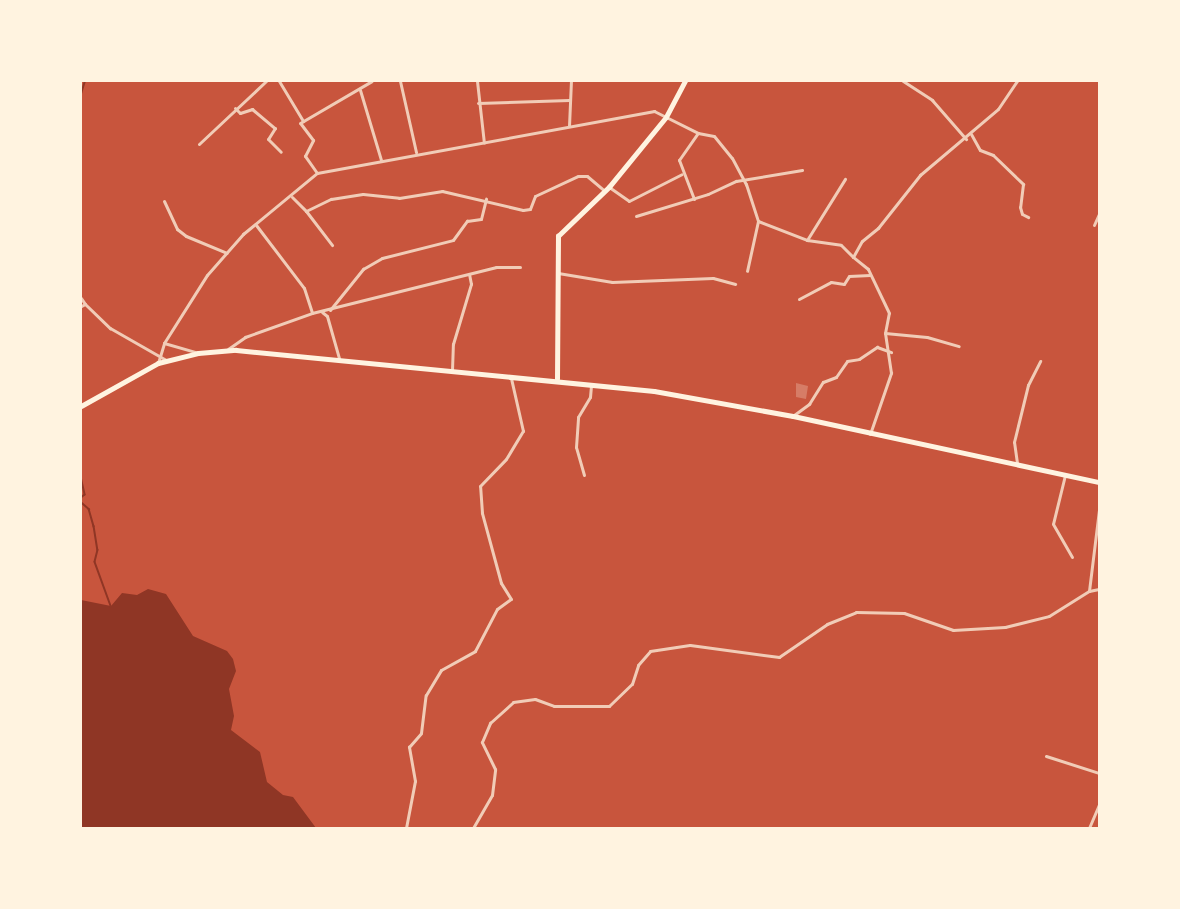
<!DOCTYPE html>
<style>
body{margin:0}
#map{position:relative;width:1180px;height:909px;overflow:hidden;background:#c8553d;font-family:"Fira Sans Condensed",sans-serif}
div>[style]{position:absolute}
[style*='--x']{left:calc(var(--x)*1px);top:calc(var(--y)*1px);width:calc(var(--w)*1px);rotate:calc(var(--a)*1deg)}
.water>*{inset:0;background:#8f3625}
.stream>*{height:1.5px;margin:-0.75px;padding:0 0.75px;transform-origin:0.75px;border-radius:0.75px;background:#8f3625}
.building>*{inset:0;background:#d67c66}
.minor>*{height:3px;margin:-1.5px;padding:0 1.5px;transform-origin:1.5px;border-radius:1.5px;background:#f1ccb7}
.secondary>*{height:4.5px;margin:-2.25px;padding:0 2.25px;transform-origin:2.25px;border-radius:2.25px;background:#fff3e0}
.trunk>*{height:5px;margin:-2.5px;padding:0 2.5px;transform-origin:2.5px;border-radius:2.5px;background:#fff3e0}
span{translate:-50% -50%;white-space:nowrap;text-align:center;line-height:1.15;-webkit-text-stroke:5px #fff3e0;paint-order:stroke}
.frame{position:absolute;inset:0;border:82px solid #fff3e0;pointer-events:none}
</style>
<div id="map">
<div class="water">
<div style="clip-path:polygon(148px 589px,166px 594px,193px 636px,227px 651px,233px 659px,236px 671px,229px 689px,234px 716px,231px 730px,260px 752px,267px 782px,283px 795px,293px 797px,316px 828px,81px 828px,81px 600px,111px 606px,122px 593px,137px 595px)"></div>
</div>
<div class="stream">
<div style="--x:81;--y:94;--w:14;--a:-73"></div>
<div style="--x:81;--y:477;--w:18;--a:77"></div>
<div style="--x:85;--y:495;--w:5;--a:143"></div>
<div style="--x:81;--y:502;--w:11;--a:41"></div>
<div style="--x:89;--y:509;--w:18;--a:74"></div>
<div style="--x:94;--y:526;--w:24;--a:81"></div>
<div style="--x:98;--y:550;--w:12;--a:104"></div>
<div style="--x:95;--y:562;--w:47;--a:70"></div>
</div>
<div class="building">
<div style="clip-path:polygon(796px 383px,808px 386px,806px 399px,796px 397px)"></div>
</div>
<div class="minor">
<div style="--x:279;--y:81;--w:47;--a:59"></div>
<div style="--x:400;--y:81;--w:73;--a:77.3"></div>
<div style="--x:477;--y:81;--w:62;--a:83.6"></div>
<div style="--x:903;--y:81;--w:35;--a:33"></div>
<div style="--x:932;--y:100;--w:52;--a:48.9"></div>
<div style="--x:360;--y:90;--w:73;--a:73.3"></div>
<div style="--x:478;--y:103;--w:91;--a:-1.9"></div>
<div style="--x:235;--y:108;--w:7;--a:45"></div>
<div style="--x:240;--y:113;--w:13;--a:-18"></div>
<div style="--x:252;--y:109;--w:30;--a:40"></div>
<div style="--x:275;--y:128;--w:13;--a:122"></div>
<div style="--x:268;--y:139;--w:18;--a:45"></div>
<div style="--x:569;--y:126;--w:45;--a:-87.5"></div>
<div style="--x:971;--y:134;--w:18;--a:61"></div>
<div style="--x:980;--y:150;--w:14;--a:21"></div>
<div style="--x:993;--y:155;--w:42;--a:44"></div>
<div style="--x:1023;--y:184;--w:23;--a:97"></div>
<div style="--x:1020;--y:207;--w:7;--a:74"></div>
<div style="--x:1022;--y:214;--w:7;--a:27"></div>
<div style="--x:199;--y:144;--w:92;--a:-43.2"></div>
<div style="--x:317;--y:173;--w:21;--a:-125"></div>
<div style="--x:305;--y:156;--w:18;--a:-63"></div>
<div style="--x:313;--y:140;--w:21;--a:-127"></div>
<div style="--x:300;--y:123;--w:83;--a:-30.3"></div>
<div style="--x:609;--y:187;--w:24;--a:35"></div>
<div style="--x:629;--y:201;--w:59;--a:-27"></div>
<div style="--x:292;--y:197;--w:20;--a:45"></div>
<div style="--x:306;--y:211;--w:28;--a:-26"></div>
<div style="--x:331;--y:199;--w:32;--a:-9"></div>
<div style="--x:363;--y:194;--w:36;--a:6"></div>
<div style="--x:399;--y:198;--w:44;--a:-9.2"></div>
<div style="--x:442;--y:191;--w:83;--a:13.2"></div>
<div style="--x:523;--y:210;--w:7;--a:-8"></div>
<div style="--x:530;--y:209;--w:14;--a:-69"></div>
<div style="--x:535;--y:196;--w:47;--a:-24.9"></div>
<div style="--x:578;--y:176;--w:9;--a:0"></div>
<div style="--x:587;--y:176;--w:23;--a:40"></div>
<div style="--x:694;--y:199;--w:42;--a:-111"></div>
<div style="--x:679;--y:160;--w:33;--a:-55"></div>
<div style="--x:164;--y:201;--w:31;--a:65"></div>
<div style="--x:177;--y:229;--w:11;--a:38"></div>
<div style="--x:186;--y:236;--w:44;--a:22.5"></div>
<div style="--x:306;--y:211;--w:43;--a:52.6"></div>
<div style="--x:636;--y:216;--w:75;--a:-17"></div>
<div style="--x:708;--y:194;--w:31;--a:-25"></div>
<div style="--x:736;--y:181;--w:67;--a:-9.5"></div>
<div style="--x:758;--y:221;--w:53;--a:21.2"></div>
<div style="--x:807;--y:240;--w:72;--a:-58.1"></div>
<div style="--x:256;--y:225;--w:79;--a:52.7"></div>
<div style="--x:304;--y:288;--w:26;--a:72"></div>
<div style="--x:1094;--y:225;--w:12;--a:-66"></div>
<div style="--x:807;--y:240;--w:34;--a:8"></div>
<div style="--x:841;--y:245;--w:17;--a:45"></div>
<div style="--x:558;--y:273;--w:55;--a:9.5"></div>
<div style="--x:612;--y:282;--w:101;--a:-2.3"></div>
<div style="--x:713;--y:278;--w:23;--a:15"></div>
<div style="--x:81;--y:298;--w:7;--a:56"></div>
<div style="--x:85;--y:304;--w:4;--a:153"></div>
<div style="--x:799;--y:299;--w:36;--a:-28"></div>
<div style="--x:831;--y:282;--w:13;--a:9"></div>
<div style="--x:844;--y:284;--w:9;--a:-58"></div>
<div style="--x:849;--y:276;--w:21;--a:-3"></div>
<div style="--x:85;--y:304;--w:35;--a:44"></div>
<div style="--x:110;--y:328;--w:64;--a:29.7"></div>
<div style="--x:330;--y:310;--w:53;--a:-51.2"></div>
<div style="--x:363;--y:269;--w:22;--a:-30"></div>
<div style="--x:382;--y:258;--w:73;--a:-14.2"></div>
<div style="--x:453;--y:240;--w:24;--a:-54"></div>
<div style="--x:467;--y:221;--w:14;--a:-8"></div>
<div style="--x:481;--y:219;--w:21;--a:-76"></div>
<div style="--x:322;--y:312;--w:6;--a:39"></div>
<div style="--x:327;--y:316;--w:44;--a:74.1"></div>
<div style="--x:885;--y:333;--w:42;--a:5.4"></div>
<div style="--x:927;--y:337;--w:33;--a:16"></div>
<div style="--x:164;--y:343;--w:33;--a:16"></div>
<div style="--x:228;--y:349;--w:21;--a:-35"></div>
<div style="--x:245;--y:337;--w:71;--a:-19.7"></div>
<div style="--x:312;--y:313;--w:190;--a:-14"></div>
<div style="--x:496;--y:267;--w:24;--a:0"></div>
<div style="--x:158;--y:363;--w:21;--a:-73"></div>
<div style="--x:164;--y:343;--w:80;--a:-57.7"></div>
<div style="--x:207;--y:275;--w:55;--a:-48.7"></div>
<div style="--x:243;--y:234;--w:96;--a:-39.5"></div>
<div style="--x:317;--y:173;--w:343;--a:-10.4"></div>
<div style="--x:654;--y:111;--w:49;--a:26.6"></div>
<div style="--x:698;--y:133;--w:16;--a:11"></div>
<div style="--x:714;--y:136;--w:28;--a:51"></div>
<div style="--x:732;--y:158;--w:30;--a:62"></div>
<div style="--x:746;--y:184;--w:39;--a:72"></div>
<div style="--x:758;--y:221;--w:51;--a:102.4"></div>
<div style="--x:452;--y:370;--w:26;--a:-88"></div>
<div style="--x:453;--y:344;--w:63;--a:-73.3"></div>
<div style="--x:471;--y:284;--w:10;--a:-101"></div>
<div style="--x:794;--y:415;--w:19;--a:-36"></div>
<div style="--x:809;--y:404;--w:26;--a:-58"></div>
<div style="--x:823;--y:382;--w:14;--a:-21"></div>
<div style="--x:836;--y:377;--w:19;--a:-55"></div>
<div style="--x:847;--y:361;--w:12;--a:-9"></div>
<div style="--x:859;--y:359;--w:22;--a:-34"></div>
<div style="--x:877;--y:347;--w:15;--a:20"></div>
<div style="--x:870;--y:434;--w:65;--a:-71"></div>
<div style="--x:891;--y:373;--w:40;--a:-98.5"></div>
<div style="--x:885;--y:333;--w:20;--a:-79"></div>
<div style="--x:889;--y:313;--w:49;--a:-115.5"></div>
<div style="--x:868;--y:269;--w:19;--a:-141"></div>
<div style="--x:853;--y:257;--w:18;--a:-61"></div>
<div style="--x:862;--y:241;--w:21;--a:-39"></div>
<div style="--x:878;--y:228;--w:68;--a:-51.6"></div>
<div style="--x:920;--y:175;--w:102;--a:-40.2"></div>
<div style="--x:998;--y:109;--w:34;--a:-56"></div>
<div style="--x:1017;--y:463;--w:21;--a:-98"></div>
<div style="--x:1014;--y:442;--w:59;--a:-76.2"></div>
<div style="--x:1028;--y:385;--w:27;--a:-63"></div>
<div style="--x:584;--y:475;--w:29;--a:-106"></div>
<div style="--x:576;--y:447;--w:30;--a:-86"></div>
<div style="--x:578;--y:417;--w:23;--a:-59"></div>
<div style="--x:590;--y:397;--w:11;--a:-85"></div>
<div style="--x:1065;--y:475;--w:50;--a:103.8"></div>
<div style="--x:1053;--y:524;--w:38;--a:60"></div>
<div style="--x:1089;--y:591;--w:10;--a:-11"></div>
<div style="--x:1046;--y:756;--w:56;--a:17.8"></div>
<div style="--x:406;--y:828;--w:48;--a:-79.2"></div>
<div style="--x:415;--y:781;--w:35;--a:-100"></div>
<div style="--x:409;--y:747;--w:18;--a:-49"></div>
<div style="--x:421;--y:733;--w:38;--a:-83"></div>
<div style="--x:426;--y:695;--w:29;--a:-59"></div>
<div style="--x:441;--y:670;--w:39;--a:-29"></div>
<div style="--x:475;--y:651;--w:47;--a:-62.4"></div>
<div style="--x:497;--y:609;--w:17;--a:-36"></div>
<div style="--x:511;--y:599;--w:19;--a:-122"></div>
<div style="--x:501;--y:583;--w:73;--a:-105.2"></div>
<div style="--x:482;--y:513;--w:27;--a:-94"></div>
<div style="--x:480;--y:486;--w:37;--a:-46"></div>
<div style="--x:506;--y:459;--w:33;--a:-59"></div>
<div style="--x:523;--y:431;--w:54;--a:-102.8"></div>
<div style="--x:473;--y:828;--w:38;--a:-60"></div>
<div style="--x:492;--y:795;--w:26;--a:-83"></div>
<div style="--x:495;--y:769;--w:30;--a:-116"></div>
<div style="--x:482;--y:742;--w:21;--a:-67"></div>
<div style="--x:490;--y:723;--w:31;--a:-42"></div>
<div style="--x:513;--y:702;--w:22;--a:-8"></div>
<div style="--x:535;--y:699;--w:20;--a:20"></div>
<div style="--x:554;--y:706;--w:55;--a:0"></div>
<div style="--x:609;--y:706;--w:32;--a:-44"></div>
<div style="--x:632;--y:684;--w:20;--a:-72"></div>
<div style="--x:638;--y:665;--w:18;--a:-49"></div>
<div style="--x:650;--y:651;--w:40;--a:-8.5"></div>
<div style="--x:690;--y:645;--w:90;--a:7.7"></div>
<div style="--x:779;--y:657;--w:58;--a:-34.5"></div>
<div style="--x:827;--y:624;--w:31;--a:-22"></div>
<div style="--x:856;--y:612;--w:48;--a:1.2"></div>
<div style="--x:904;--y:613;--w:52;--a:19.1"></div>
<div style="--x:953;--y:630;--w:52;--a:-3.3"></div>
<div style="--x:1005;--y:627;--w:45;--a:-14"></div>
<div style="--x:1049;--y:616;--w:47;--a:-32"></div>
<div style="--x:1089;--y:591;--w:83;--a:-83"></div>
<div style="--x:1089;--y:828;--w:25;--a:-67"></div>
</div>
<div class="secondary">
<div style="--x:557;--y:379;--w:143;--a:-89.6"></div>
<div style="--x:558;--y:236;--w:71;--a:-43.9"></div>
<div style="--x:609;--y:187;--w:90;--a:-50.8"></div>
<div style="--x:666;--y:117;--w:41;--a:-62.2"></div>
</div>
<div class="trunk">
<div style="--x:81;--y:406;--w:88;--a:-29.2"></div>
<div style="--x:158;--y:363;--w:41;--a:-14"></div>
<div style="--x:198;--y:353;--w:38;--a:-5"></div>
<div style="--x:236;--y:350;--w:420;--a:5.6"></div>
<div style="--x:654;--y:391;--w:141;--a:10.2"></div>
<div style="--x:793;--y:416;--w:313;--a:12.2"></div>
</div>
<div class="frame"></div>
</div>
